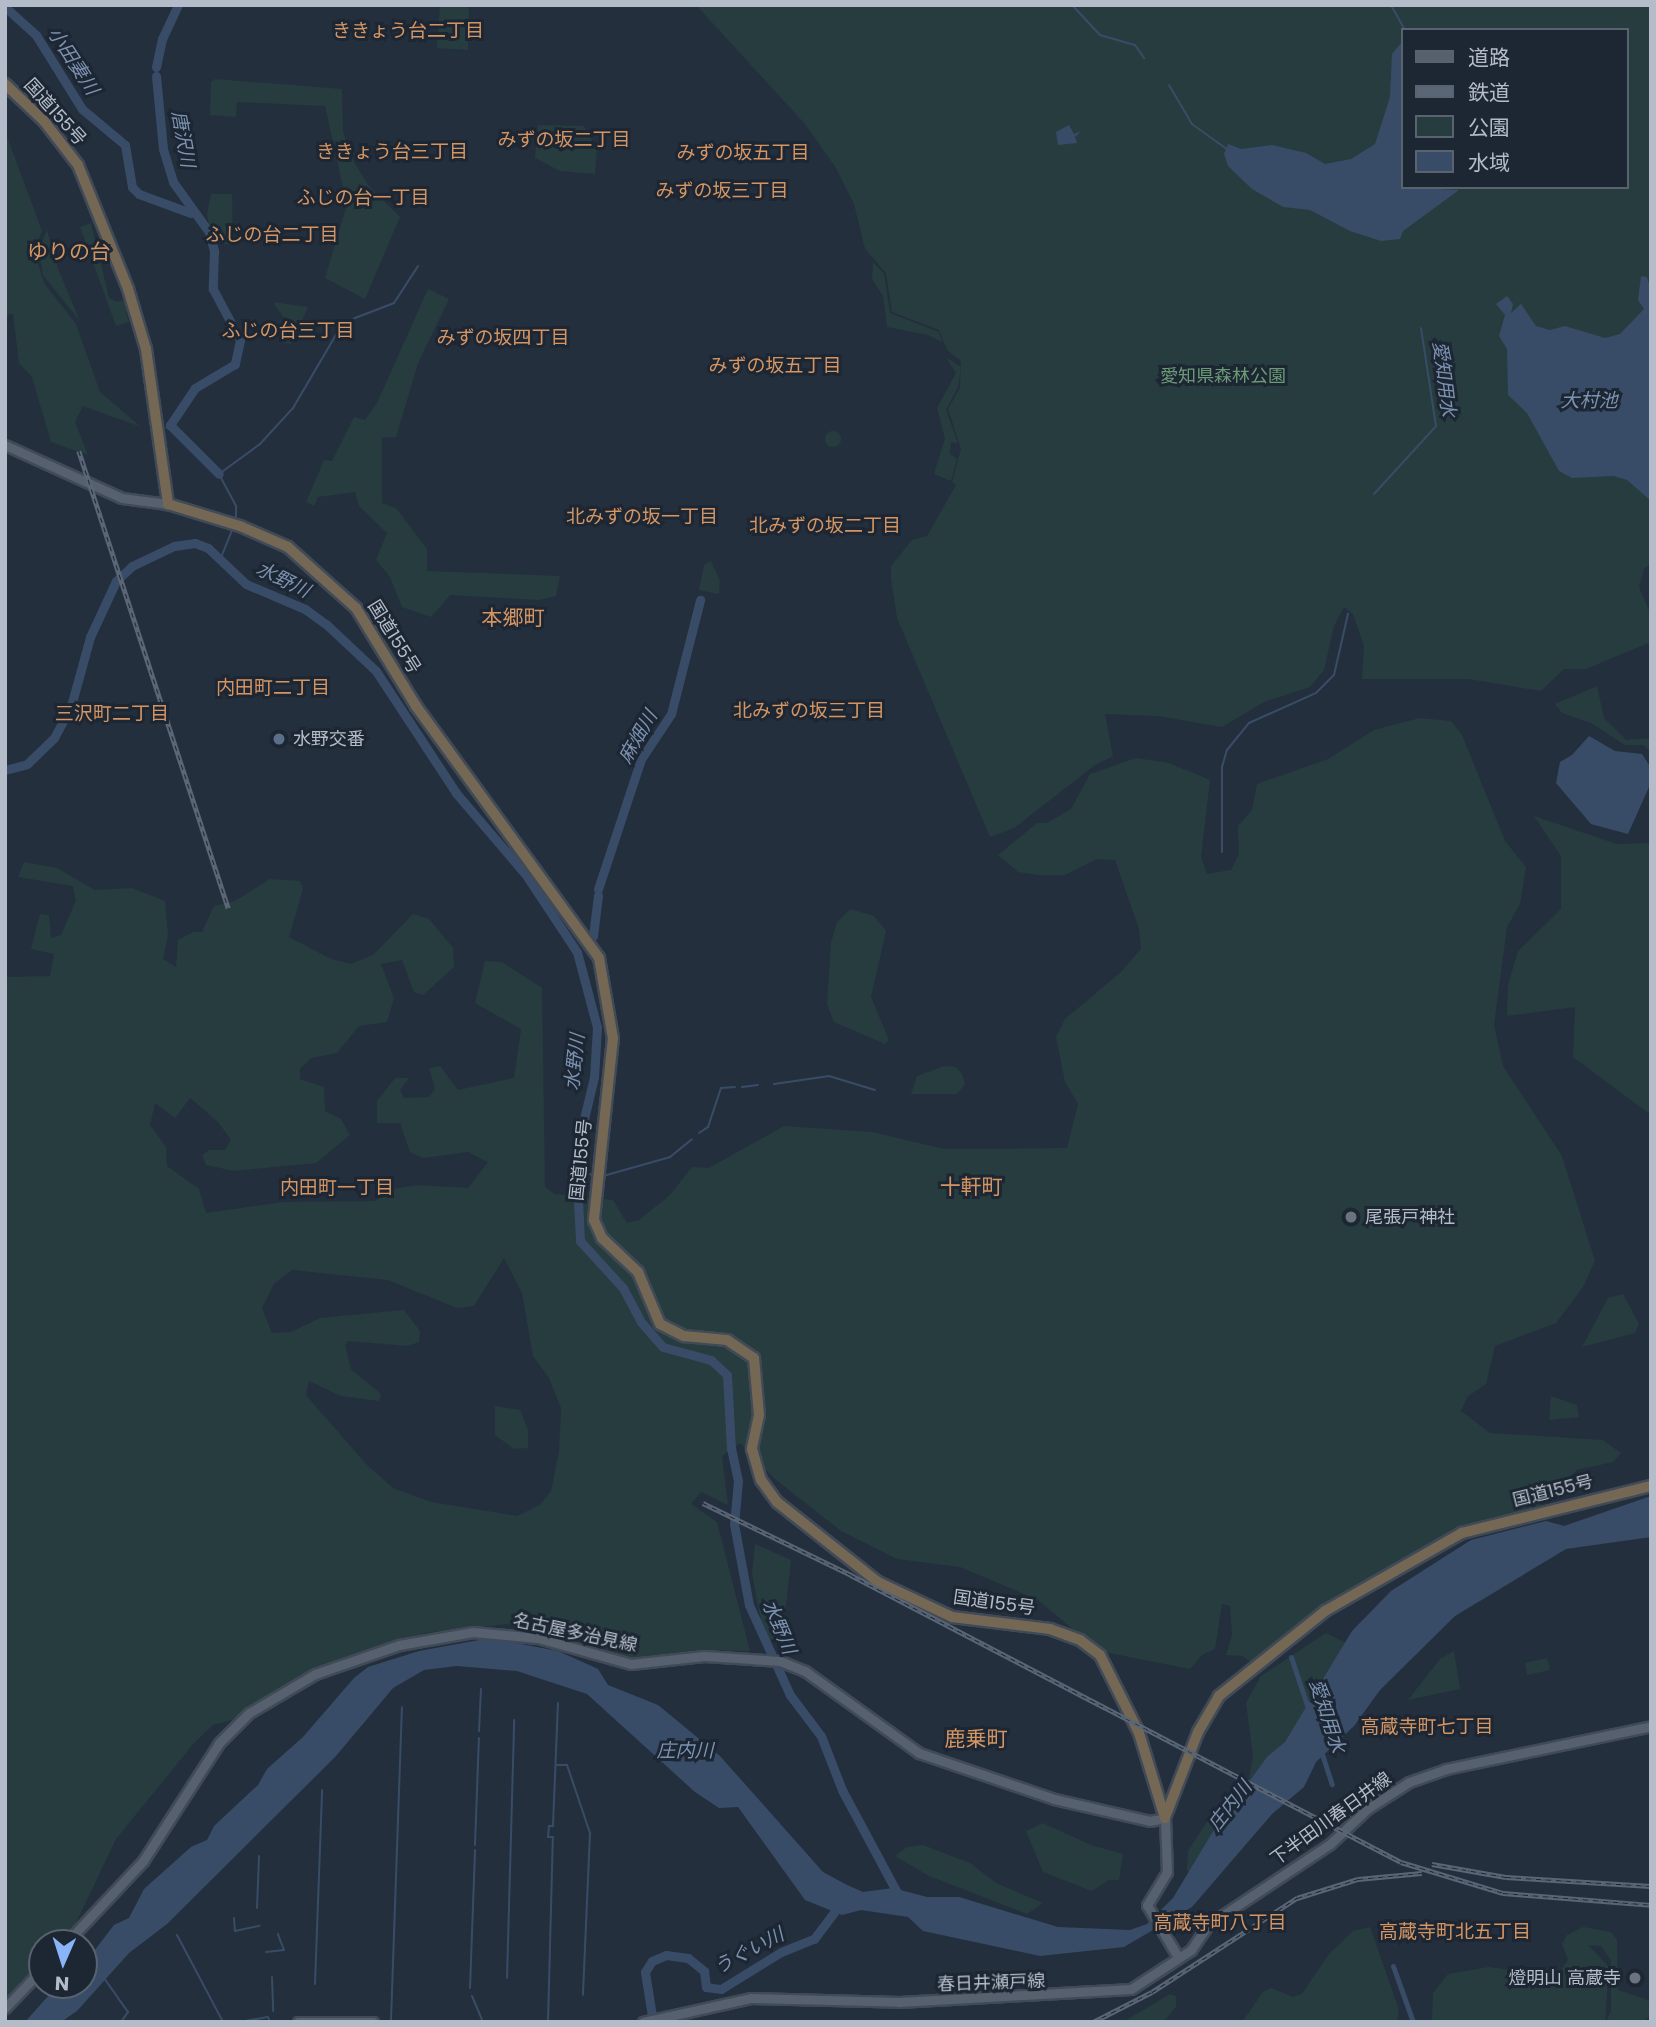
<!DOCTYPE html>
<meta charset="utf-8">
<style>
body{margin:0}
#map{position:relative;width:1656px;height:2027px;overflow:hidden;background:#242f3e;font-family:Poppins,"Noto Sans JP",sans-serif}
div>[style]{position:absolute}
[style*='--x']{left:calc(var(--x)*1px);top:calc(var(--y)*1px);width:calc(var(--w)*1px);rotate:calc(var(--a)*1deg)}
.green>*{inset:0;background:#263c3f}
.round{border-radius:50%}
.water>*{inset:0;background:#394c67}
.stream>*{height:2px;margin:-1px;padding:0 1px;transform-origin:1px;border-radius:1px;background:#394c67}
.canal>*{height:5px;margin:-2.5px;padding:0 2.5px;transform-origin:2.5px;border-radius:2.5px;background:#394c67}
.river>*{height:9px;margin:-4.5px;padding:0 4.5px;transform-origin:4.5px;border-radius:4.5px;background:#394c67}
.roads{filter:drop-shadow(2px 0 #414a57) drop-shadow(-2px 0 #414a57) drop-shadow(0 2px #414a57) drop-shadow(0 -2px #414a57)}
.major>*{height:9px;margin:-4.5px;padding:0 4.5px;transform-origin:4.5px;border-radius:4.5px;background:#56606e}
.highway>*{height:10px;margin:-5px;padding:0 5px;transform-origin:5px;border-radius:5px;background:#746855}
.rail>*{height:4.5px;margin-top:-2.25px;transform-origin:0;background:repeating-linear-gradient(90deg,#1d2633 0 5px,#5a6575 0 10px);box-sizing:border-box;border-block:2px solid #5a6575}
.dots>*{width:19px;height:19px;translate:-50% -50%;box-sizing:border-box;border:4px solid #1d2633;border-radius:50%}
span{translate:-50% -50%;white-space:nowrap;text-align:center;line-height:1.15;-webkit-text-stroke:6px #1d2633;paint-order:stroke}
.street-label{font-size:18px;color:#b4bcc9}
.park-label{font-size:18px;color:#6b9a76}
.poi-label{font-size:18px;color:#b4bcc9}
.left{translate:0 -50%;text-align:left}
.right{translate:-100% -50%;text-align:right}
.neighbourhood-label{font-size:19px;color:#d59563}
.water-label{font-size:19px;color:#7c92b1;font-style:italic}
.quarter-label{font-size:21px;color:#d59563}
.frame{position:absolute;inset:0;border:7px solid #b4bcc9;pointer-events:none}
.legend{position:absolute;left:1401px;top:28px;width:228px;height:161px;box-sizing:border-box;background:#1d2633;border:2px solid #59626f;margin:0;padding:9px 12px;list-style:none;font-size:21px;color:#b4bcc9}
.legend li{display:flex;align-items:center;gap:14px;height:35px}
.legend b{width:35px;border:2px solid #59626f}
.north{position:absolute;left:28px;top:1929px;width:70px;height:70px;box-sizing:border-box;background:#1d2633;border:2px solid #59626f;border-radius:50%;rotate:183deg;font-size:19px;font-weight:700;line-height:28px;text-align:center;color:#b4bcc9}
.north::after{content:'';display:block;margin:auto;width:24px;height:32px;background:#8ab4f8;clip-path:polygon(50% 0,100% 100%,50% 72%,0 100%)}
</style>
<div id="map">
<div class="green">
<div style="clip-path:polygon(440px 5px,469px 5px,468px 50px,437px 48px)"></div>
<div style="clip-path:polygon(evenodd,696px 5px,1651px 5px,1651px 564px,1644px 569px,1639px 587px,1651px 615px,1651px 642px,1586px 669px,1564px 669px,1541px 691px,1469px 679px,1362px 679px,1364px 646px,1353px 614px,1344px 607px,1334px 626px,1324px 670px,1310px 687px,1264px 702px,1222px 727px,1158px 716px,1105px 714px,1113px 756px,1095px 765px,1014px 828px,990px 837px,897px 618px,891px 579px,891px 566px,912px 540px,927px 536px,956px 485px,952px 482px,961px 449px,948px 409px,960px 388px,961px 361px,947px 350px,939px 330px,892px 312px,886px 273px,865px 249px,854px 204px,836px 168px,805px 124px,696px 5px,1402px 30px,1626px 30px,1626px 187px,1402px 187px,1402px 30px)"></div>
<div style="clip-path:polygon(215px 79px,342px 89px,343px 131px,350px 155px,368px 185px,400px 217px,365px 299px,325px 278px,347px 205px,325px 106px,237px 102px,236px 117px,210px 115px,211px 82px)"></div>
<div style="clip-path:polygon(538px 125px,584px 126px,597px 150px,595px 174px,560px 171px,535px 158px)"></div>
<div style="clip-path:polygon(5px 131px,42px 231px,34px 251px,44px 283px,76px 324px,100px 392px,141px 427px,83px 406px,75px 422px,88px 455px,51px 442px,32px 377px,19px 363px,13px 314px,5px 315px)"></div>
<div style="clip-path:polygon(211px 194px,232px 194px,233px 245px,213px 242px,207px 215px)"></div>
<div style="clip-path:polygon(91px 223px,109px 298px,117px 302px,129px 298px,133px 310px,126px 312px,129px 322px,116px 326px,80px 227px)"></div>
<div style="clip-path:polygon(47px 230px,58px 269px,80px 321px,43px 275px,39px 249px)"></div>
<div style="clip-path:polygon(873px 262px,884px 274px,890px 313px,939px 332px,942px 342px,928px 335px,887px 327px,883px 296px,872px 279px)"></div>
<div style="clip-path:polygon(428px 289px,449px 299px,418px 363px,396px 437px,382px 438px,382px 503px,396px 508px,427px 549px,427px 571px,560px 576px,556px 596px,539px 600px,450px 595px,431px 617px,402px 607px,390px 577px,376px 560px,387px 533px,359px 506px,355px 492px,318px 497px,314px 506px,306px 502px,324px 460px,332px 461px,354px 417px,365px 420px,377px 403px)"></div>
<div style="clip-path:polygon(273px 302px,308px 307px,291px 344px,280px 342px,287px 323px)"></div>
<div style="clip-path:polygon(946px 357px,961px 367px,958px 387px,946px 410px,958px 443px,951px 442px,950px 454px,957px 459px,951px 481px,934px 474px,945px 438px,937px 408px,956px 373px)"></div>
<div class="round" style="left:825px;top:431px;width:16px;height:16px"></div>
<div style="clip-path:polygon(711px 561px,720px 581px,719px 594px,699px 590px,704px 565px)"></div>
<div style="clip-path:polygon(1597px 686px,1604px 718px,1626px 740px,1651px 738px,1651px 753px,1644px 745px,1625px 745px,1591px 723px,1562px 713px,1555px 704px)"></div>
<div style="clip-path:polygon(evenodd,1420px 718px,1451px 721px,1462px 735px,1505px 841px,1526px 867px,1520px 904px,1507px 927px,1494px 1025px,1503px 1066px,1562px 1156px,1595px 1261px,1583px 1287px,1556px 1323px,1495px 1346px,1486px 1384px,1468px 1396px,1461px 1411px,1490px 1433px,1603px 1440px,1621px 1453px,1613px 1462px,1577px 1470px,1530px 1515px,1451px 1533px,1315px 1612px,1250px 1662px,1243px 1656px,1226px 1655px,1232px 1635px,1230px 1606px,1222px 1604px,1215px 1649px,1202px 1655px,1190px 1669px,1099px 1651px,1038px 1600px,960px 1567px,897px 1559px,841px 1531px,775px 1479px,740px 1443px,722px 1456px,728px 1505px,701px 1492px,691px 1504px,717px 1522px,750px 1651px,698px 1650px,634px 1659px,569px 1636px,508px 1624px,425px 1633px,315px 1668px,236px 1719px,213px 1725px,194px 1743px,116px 1839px,73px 1929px,60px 1943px,42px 1943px,42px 1962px,5px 2002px,5px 977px,50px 976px,54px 954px,31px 949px,40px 914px,49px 915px,51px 938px,61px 935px,76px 900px,73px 886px,18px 877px,24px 862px,57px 868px,95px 890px,132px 888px,165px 901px,168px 935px,163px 959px,176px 967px,178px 940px,193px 932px,202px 932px,214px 906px,235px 901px,270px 879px,300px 881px,303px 889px,289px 937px,331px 959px,351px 964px,373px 955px,413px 914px,429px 919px,453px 948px,454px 967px,423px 995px,414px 992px,402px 960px,381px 964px,394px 998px,387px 1022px,359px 1026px,337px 1053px,311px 1058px,300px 1069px,300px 1079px,324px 1087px,325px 1111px,341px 1119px,350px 1135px,316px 1163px,234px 1171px,206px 1165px,202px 1155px,209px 1150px,225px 1150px,231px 1140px,219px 1123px,190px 1098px,175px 1118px,155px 1103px,150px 1125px,166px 1147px,167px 1166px,199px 1189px,206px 1213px,283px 1202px,375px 1201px,392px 1189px,418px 1185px,468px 1188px,488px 1162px,468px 1152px,423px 1158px,410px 1152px,400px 1123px,377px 1123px,377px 1101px,395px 1078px,409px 1078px,400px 1090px,404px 1098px,429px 1097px,435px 1089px,429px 1068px,440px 1066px,458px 1090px,514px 1078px,521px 1029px,475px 1003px,485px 961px,502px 962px,542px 988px,545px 1187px,555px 1194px,613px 1200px,627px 1223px,639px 1220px,670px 1195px,692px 1167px,709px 1168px,784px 1126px,872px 1132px,944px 1149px,1067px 1148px,1078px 1104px,1065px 1082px,1056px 1037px,1065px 1019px,1120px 973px,1141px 949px,1139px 929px,1115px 860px,1097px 859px,1065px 875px,1038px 875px,1018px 872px,998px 855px,1037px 823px,1047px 823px,1071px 809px,1090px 774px,1136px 758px,1169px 763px,1210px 780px,1201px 857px,1207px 874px,1231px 870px,1239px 854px,1238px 826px,1252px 810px,1257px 784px,1328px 759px,1374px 730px,1420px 718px,504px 1258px,522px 1293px,533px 1356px,549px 1378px,561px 1408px,559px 1452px,551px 1491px,540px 1505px,517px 1516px,431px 1502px,393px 1488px,365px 1463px,306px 1395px,309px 1381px,341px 1396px,379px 1401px,381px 1394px,351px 1369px,345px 1346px,348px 1341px,408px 1346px,419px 1342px,420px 1331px,404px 1310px,320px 1318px,291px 1332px,272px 1333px,262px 1308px,274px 1284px,292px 1270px,388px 1280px,457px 1308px,474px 1306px,504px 1258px)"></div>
<div style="clip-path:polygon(1534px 816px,1617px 844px,1651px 843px,1651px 1115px,1573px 1057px,1575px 1007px,1507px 1016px,1508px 985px,1518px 951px,1561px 909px,1561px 856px)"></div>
<div style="clip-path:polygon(850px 909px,874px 916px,886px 931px,871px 997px,889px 1040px,885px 1044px,834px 1022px,827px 1004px,831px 942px,837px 922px)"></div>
<div style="clip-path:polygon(944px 1066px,956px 1067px,962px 1074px,965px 1084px,957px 1094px,911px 1094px,917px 1076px)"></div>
<div style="clip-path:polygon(1623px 1294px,1639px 1324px,1635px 1333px,1582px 1347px,1608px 1298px)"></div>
<div style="clip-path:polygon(1551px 1396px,1577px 1405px,1579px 1417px,1549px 1420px)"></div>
<div style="clip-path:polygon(495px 1406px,520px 1410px,528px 1430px,528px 1448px,514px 1449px,495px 1435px)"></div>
<div style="clip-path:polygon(755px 1544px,791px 1560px,785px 1614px,789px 1640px,770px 1641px,761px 1622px,752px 1573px)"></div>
<div style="clip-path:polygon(1326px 1633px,1351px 1645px,1199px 1874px,1187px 1871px,1188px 1851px,1210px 1817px,1249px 1779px,1253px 1755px,1246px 1703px,1261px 1676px)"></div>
<div style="clip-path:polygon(1454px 1651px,1460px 1689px,1408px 1700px,1440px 1659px)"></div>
<div style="clip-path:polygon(1547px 1658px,1550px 1670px,1527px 1675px,1525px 1663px)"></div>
<div style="clip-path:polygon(1043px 1823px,1091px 1845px,1123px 1854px,1119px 1880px,1109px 1880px,1092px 1891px,1043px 1872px,1026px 1831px)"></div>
<div style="clip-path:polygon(923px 1845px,970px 1863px,996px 1883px,1043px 1903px,1027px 1914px,929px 1876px,895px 1856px,907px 1847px)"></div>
<div style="clip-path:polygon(1370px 1927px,1399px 2010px,1397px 2022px,1242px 2022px,1263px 1992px,1271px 1988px,1293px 1997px,1302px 1994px,1329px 1954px,1353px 1931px)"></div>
<div style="clip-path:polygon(1583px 1927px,1611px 1932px,1617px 1940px,1618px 1990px,1651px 2001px,1651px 2015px,1643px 2022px,1606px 2022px,1611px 2011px,1611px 1961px,1601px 1946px,1588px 1945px,1609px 1967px,1605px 2022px,1432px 2022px,1433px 1993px,1448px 1974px,1489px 1967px,1547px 1975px,1561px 1970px,1568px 1960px,1562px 1944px,1567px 1935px)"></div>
<div style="clip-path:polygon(1170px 1994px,1176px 1996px,1176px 2007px,1163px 2022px,1123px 2022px)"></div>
</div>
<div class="water">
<div style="clip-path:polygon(1402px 42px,1402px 187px,1459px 190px,1403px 231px,1400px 239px,1381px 241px,1350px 231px,1310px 210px,1283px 207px,1252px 189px,1228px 166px,1224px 154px,1228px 144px,1241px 149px,1272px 145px,1306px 153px,1325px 164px,1351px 159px,1375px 144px,1390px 97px,1392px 54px)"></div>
<div style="clip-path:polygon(1069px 125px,1074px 134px,1081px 131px,1075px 137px,1077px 143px,1058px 145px,1056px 132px)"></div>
<div style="clip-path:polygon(1641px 276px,1647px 277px,1651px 290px,1651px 501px,1627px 480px,1614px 476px,1572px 478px,1559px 471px,1527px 413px,1508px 395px,1507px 349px,1499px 336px,1505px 315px,1496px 304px,1507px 296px,1513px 304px,1511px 313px,1521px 304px,1536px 326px,1550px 330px,1565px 326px,1605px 338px,1620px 334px,1644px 309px,1638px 300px)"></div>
<div style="clip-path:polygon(1589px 736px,1615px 751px,1642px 754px,1649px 765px,1649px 787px,1628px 834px,1591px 824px,1556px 783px,1560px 762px,1572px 755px)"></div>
<div style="clip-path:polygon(1651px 1496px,1651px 1537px,1566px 1549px,1455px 1616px,1380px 1690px,1354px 1726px,1316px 1762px,1304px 1787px,1272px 1814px,1192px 1907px,1124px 1947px,1040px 1956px,923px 1931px,908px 1917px,861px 1910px,842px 1915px,805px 1900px,738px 1807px,719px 1808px,695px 1792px,587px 1694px,517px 1671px,457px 1666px,424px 1670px,393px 1688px,336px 1756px,167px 1924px,129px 1953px,77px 2011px,61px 2022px,25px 2022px,58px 1985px,84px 1985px,84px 1964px,114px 1925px,129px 1918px,144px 1889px,191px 1847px,207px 1840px,214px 1826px,258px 1785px,267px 1769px,303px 1737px,354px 1678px,368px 1667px,419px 1651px,490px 1638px,558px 1651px,598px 1669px,608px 1685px,658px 1705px,720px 1756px,823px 1872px,847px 1885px,863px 1892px,893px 1888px,927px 1897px,959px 1897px,1058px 1927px,1130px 1930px,1147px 1924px,1173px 1898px,1212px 1833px,1267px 1757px,1285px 1742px,1352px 1631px,1391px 1591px,1471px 1540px,1546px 1521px,1564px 1526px)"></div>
</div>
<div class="stream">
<div style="--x:1072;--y:5;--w:41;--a:47"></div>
<div style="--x:1100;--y:35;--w:36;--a:16"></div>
<div style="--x:1135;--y:45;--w:16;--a:55"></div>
<div style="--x:1391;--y:5;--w:29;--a:61"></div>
<div style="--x:1169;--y:85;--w:45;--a:59.5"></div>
<div style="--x:1192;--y:124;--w:44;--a:35.8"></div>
<div style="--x:1374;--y:494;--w:92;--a:-47.6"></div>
<div style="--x:1436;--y:426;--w:99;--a:-98.7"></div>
<div style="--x:236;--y:520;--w:14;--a:-90"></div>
<div style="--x:236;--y:506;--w:36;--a:-118"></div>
<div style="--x:219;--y:474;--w:51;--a:-36.2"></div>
<div style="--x:260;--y:444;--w:49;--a:-47.5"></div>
<div style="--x:293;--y:408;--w:87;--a:-59.6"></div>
<div style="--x:337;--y:333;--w:23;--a:-40"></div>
<div style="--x:355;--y:318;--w:42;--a:-21"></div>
<div style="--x:394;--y:303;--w:44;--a:-57"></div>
<div style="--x:220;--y:560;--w:35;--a:-68"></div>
<div style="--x:1222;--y:852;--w:85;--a:-90"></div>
<div style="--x:1222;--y:767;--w:18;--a:-74"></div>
<div style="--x:1227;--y:750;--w:35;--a:-51"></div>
<div style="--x:1249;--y:723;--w:73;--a:-24.1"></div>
<div style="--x:1316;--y:693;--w:25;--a:-45"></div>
<div style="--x:1334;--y:675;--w:63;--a:-77.1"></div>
<div style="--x:774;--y:1084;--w:56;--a:-8.3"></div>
<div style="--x:829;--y:1076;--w:48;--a:16.9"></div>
<div style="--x:742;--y:1087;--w:16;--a:-7"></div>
<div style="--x:699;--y:1133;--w:11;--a:-34"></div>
<div style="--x:708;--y:1127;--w:41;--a:-71.6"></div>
<div style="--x:721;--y:1088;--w:14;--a:-4"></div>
<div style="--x:578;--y:1172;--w:16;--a:11"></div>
<div style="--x:603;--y:1176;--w:70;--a:-15.8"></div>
<div style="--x:670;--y:1157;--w:28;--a:-39"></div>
<div style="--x:479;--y:1731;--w:42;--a:-87.3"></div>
<div style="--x:557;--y:1765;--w:10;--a:0"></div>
<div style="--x:567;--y:1765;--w:72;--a:71.3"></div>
<div style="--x:590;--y:1833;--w:162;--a:92.5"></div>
<div style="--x:475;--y:1845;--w:107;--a:-87.9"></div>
<div style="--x:257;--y:1908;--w:52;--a:-87.8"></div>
<div style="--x:234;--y:1918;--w:13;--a:86"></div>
<div style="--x:235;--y:1931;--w:25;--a:-12"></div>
<div style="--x:177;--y:1935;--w:98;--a:62.1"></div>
<div style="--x:266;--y:1952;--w:18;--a:-6"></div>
<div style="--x:284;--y:1950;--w:17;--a:-111"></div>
<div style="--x:272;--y:1977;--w:34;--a:88"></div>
<div style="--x:104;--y:1978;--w:42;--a:54.8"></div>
<div style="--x:128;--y:2012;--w:12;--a:125"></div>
<div style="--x:507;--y:1978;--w:258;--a:-88.4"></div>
<div style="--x:315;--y:1984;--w:194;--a:-87.9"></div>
<div style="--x:470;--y:1988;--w:138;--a:-87.9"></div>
<div style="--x:472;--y:1996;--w:28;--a:67"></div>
<div style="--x:391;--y:2020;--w:313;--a:-88"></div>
<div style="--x:245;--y:2021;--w:23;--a:-10"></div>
<div style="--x:268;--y:2017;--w:5;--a:68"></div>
<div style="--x:239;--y:2022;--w:4;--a:-14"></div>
<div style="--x:548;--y:2022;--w:185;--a:-88.5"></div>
<div style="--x:553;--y:1837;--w:5;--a:180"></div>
<div style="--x:548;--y:1837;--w:11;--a:-85"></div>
<div style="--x:549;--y:1826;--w:4;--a:0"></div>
<div style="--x:553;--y:1826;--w:123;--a:-87.7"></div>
</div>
<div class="canal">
<div style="--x:1291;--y:1657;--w:54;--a:71.6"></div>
<div style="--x:1321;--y:1751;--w:35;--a:72"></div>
<div style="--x:1393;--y:1966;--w:59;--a:70.3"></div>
</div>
<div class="river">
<div style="--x:5;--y:7;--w:42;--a:42.1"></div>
<div style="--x:36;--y:35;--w:87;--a:58.1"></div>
<div style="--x:82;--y:109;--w:56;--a:39.9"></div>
<div style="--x:125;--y:145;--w:43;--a:80.5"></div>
<div style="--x:132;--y:187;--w:10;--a:45"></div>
<div style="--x:139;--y:194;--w:55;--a:20.1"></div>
<div style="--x:156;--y:67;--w:29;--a:-78"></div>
<div style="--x:162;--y:39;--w:38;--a:-65"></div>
<div style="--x:156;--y:76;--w:73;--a:84.5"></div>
<div style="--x:163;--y:149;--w:34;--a:73"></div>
<div style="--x:173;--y:182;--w:62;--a:54.2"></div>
<div style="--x:209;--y:232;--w:20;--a:75"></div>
<div style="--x:214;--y:251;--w:38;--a:92"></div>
<div style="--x:213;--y:289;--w:58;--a:62.1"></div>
<div style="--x:240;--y:340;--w:25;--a:102"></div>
<div style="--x:235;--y:364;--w:47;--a:149"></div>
<div style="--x:195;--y:388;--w:45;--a:124"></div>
<div style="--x:170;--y:425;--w:69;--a:45"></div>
<div style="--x:5;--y:770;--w:23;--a:-15"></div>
<div style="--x:27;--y:764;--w:37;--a:-44"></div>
<div style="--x:54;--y:738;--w:36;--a:-62"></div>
<div style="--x:71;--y:706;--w:72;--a:-74.6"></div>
<div style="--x:90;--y:637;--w:62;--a:-65.1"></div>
<div style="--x:116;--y:581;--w:22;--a:-43"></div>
<div style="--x:132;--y:566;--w:47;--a:-25.5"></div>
<div style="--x:174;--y:546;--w:21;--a:-8"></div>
<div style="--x:195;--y:543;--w:14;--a:21"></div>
<div style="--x:208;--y:548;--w:52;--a:43.5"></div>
<div style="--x:246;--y:584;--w:64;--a:23"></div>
<div style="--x:305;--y:609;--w:26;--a:36"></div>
<div style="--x:326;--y:624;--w:69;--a:43.2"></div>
<div style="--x:376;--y:671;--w:146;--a:56.7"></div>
<div style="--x:456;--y:793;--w:108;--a:49.5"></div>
<div style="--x:526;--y:875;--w:92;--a:56.5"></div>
<div style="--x:577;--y:952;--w:78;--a:75.1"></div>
<div style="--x:597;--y:1027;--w:50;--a:93.4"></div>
<div style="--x:594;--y:1077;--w:51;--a:103.5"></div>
<div style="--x:582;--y:1127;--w:52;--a:95.5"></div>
<div style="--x:577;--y:1179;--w:62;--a:87.2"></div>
<div style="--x:580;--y:1241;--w:64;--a:47.5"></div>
<div style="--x:623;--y:1288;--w:38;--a:62"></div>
<div style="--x:641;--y:1322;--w:33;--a:49"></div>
<div style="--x:663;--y:1347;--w:50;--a:15.2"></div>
<div style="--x:711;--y:1360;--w:22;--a:43"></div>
<div style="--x:727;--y:1375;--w:73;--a:86.9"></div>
<div style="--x:731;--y:1448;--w:34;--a:78"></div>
<div style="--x:738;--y:1481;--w:43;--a:95.3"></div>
<div style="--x:734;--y:1524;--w:82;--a:79.5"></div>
<div style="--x:749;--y:1605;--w:99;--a:65.5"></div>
<div style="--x:790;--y:1695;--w:51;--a:52.9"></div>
<div style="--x:821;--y:1736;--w:58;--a:68.7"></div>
<div style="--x:842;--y:1790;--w:123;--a:61.8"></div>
<div style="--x:598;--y:889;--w:137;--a:-71.7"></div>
<div style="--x:641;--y:759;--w:54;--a:-56.3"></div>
<div style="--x:671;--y:714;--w:118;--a:-75.7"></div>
<div style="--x:593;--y:936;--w:41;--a:-83"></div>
<div style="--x:653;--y:2022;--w:51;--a:-99.1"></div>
<div style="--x:645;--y:1972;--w:13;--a:-58"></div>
<div style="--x:652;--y:1961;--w:15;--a:-23"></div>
<div style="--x:666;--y:1955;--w:22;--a:8"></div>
<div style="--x:688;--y:1958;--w:21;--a:39"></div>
<div style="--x:704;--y:1971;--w:16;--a:83"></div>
<div style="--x:706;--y:1987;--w:15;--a:8"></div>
<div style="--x:721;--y:1989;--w:70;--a:-31.7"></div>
<div style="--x:781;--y:1952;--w:35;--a:-22"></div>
<div style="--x:814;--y:1939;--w:45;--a:-53.1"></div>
</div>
<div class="roads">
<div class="major">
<div style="--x:5;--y:445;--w:128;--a:24.4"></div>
<div style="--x:122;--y:498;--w:46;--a:7.4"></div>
<div style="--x:66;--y:1943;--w:112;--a:-46.8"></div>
<div style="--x:143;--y:1861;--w:140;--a:-57.2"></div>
<div style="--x:219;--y:1743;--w:42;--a:-45"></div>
<div style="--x:249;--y:1713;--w:77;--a:-30.6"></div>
<div style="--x:315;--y:1674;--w:89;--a:-19"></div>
<div style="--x:399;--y:1645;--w:75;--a:-10"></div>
<div style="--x:473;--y:1632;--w:65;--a:5.3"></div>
<div style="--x:538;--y:1638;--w:97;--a:15.6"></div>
<div style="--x:631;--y:1664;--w:73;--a:-6.3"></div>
<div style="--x:704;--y:1656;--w:76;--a:3.8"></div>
<div style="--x:780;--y:1661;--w:27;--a:22"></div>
<div style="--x:805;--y:1671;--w:140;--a:35.7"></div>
<div style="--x:919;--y:1753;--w:143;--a:18.8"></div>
<div style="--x:1054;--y:1799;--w:98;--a:12.9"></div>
<div style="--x:1150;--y:1821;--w:15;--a:-11"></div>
<div style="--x:1165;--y:1818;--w:54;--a:87.9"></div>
<div style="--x:1167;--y:1872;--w:39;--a:121"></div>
<div style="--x:1147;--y:1905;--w:61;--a:59.2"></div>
<div style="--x:5;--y:2008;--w:54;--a:-46.5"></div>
<div style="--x:298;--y:2022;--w:75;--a:0"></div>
<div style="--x:643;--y:2022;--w:111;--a:-12.5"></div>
<div style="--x:751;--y:1998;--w:148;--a:1.5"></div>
<div style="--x:899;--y:2002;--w:232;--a:-3.2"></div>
<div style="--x:1131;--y:1989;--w:72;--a:-33"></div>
<div style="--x:1191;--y:1950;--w:30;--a:-56"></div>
<div style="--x:1208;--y:1925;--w:146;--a:-33.6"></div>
<div style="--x:1330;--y:1844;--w:51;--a:-43.4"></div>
<div style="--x:1367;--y:1809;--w:50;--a:-32.7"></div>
<div style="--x:1409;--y:1782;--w:39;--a:-19"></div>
<div style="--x:1446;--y:1769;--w:209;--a:-11.8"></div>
</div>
<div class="highway">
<div style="--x:5;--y:84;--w:54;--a:43.5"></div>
<div style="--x:44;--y:121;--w:56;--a:52.3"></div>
<div style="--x:78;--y:165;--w:134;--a:68"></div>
<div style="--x:128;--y:289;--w:63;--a:73.3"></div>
<div style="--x:146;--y:349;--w:157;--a:81.9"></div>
<div style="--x:168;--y:504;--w:75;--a:17"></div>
<div style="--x:240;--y:526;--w:52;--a:23.6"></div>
<div style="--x:288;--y:547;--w:91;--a:41.9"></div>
<div style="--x:356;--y:608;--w:115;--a:58.5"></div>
<div style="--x:416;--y:706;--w:311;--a:54"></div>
<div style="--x:599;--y:958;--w:81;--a:80.1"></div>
<div style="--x:613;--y:1038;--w:183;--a:96"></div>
<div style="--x:594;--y:1220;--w:20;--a:66"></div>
<div style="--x:602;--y:1238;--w:50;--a:43.4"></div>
<div style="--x:638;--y:1272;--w:56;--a:67.1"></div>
<div style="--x:660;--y:1324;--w:27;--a:27"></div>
<div style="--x:684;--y:1336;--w:43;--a:5.3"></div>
<div style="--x:727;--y:1340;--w:32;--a:34"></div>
<div style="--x:754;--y:1358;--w:57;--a:85"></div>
<div style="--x:759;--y:1415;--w:35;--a:102"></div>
<div style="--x:752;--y:1449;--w:32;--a:74"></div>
<div style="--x:761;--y:1480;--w:27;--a:54"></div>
<div style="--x:777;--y:1502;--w:129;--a:38.4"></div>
<div style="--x:878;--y:1582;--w:82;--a:25.3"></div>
<div style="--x:952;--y:1617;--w:99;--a:7"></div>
<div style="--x:1050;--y:1629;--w:32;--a:20"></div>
<div style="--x:1080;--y:1640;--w:25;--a:37"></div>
<div style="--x:1100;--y:1655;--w:87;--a:63.4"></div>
<div style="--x:1139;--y:1733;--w:89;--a:73"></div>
<div style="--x:1166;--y:1815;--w:89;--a:-68.9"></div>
<div style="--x:1198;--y:1732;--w:42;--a:-59.7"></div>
<div style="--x:1219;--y:1696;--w:136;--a:-38.7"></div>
<div style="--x:1325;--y:1611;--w:158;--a:-29.7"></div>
<div style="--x:1462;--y:1533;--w:195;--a:-14"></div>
</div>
</div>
<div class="rail">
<div style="--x:79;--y:451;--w:481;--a:71.9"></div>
<div style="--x:703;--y:1503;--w:165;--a:25.9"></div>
<div style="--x:851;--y:1575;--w:620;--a:27.56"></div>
<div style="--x:1401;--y:1862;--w:107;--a:16.9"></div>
<div style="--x:1503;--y:1893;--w:148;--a:4.6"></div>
<div style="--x:1432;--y:1864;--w:75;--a:10"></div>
<div style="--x:1506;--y:1877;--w:145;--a:3.6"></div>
<div style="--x:1093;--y:2022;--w:66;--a:-27"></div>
<div style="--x:1152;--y:1992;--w:173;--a:-33"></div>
<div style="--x:1297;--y:1898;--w:64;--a:-17.3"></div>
<div style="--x:1358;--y:1879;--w:64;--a:-5.4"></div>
</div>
<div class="dots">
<div style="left:279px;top:739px;background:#5c6f8a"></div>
<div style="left:1351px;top:1217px;background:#6b7280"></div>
<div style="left:1635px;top:1978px;background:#6b7280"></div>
</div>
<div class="street-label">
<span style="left:55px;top:112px;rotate:48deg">国道155号</span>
<span style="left:394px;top:637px;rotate:58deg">国道155号</span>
<span style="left:581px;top:1160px;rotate:-84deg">国道155号</span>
<span style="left:1553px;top:1491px;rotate:-14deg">国道155号</span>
<span style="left:994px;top:1603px;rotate:8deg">国道155号</span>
<span style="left:575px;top:1633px;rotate:12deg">名古屋多治見線</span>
<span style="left:1331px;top:1819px;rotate:-36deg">下半田川春日井線</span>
<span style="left:991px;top:1983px;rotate:-2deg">春日井瀬戸線</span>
</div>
<div class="park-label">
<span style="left:1223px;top:376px">愛知県森林公園</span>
</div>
<div class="poi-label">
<span class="left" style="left:293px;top:739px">水野交番</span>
<span class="left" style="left:1365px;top:1217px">尾張戸神社</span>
<span class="right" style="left:1621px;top:1978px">燈明山 高蔵寺</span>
</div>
<div class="neighbourhood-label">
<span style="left:408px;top:31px">ききょう台二丁目</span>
<span style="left:564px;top:140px">みずの坂二丁目</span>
<span style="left:392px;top:152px">ききょう台三丁目</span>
<span style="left:743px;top:153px">みずの坂五丁目</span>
<span style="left:722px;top:191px">みずの坂三丁目</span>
<span style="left:363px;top:198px">ふじの台一丁目</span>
<span style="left:272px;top:235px">ふじの台二丁目</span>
<span style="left:288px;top:331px">ふじの台三丁目</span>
<span style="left:503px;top:338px">みずの坂四丁目</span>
<span style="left:775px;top:366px">みずの坂五丁目</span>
<span style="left:642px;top:517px">北みずの坂一丁目</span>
<span style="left:825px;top:526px">北みずの坂二丁目</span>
<span style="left:273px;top:688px">内田町二丁目</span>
<span style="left:809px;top:711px">北みずの坂三丁目</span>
<span style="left:112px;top:714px">三沢町二丁目</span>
<span style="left:337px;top:1188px">内田町一丁目</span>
<span style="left:1427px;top:1727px">高蔵寺町七丁目</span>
<span style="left:1220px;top:1923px">高蔵寺町八丁目</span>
<span style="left:1455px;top:1932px">高蔵寺町北五丁目</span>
</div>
<div class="water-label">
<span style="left:73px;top:61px;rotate:57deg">小田妻川</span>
<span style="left:183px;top:139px;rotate:80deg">唐沢川</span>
<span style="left:1444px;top:379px;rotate:83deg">愛知用水</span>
<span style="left:1589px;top:401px">大村池</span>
<span style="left:283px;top:580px;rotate:26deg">水野川</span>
<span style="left:638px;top:737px;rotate:-60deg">麻畑川</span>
<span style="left:575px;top:1062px;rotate:-84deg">水野川</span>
<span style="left:779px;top:1627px;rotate:67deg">水野川</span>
<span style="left:1327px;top:1716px;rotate:72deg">愛知用水</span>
<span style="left:685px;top:1751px">庄内川</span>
<span style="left:1230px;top:1806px;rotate:-52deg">庄内川</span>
<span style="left:749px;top:1951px;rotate:-28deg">うぐい川</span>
</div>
<div class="quarter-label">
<span style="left:69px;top:252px">ゆりの台</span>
<span style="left:513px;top:618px">本郷町</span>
<span style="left:971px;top:1187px">十軒町</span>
<span style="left:976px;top:1739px">鹿乗町</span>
</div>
<div class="frame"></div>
<ul class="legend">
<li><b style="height:9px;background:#56606e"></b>道路</li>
<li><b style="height:9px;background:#5a6575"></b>鉄道</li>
<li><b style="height:19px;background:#263c3f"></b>公園</li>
<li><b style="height:19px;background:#394c67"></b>水域</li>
</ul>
<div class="north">N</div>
</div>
